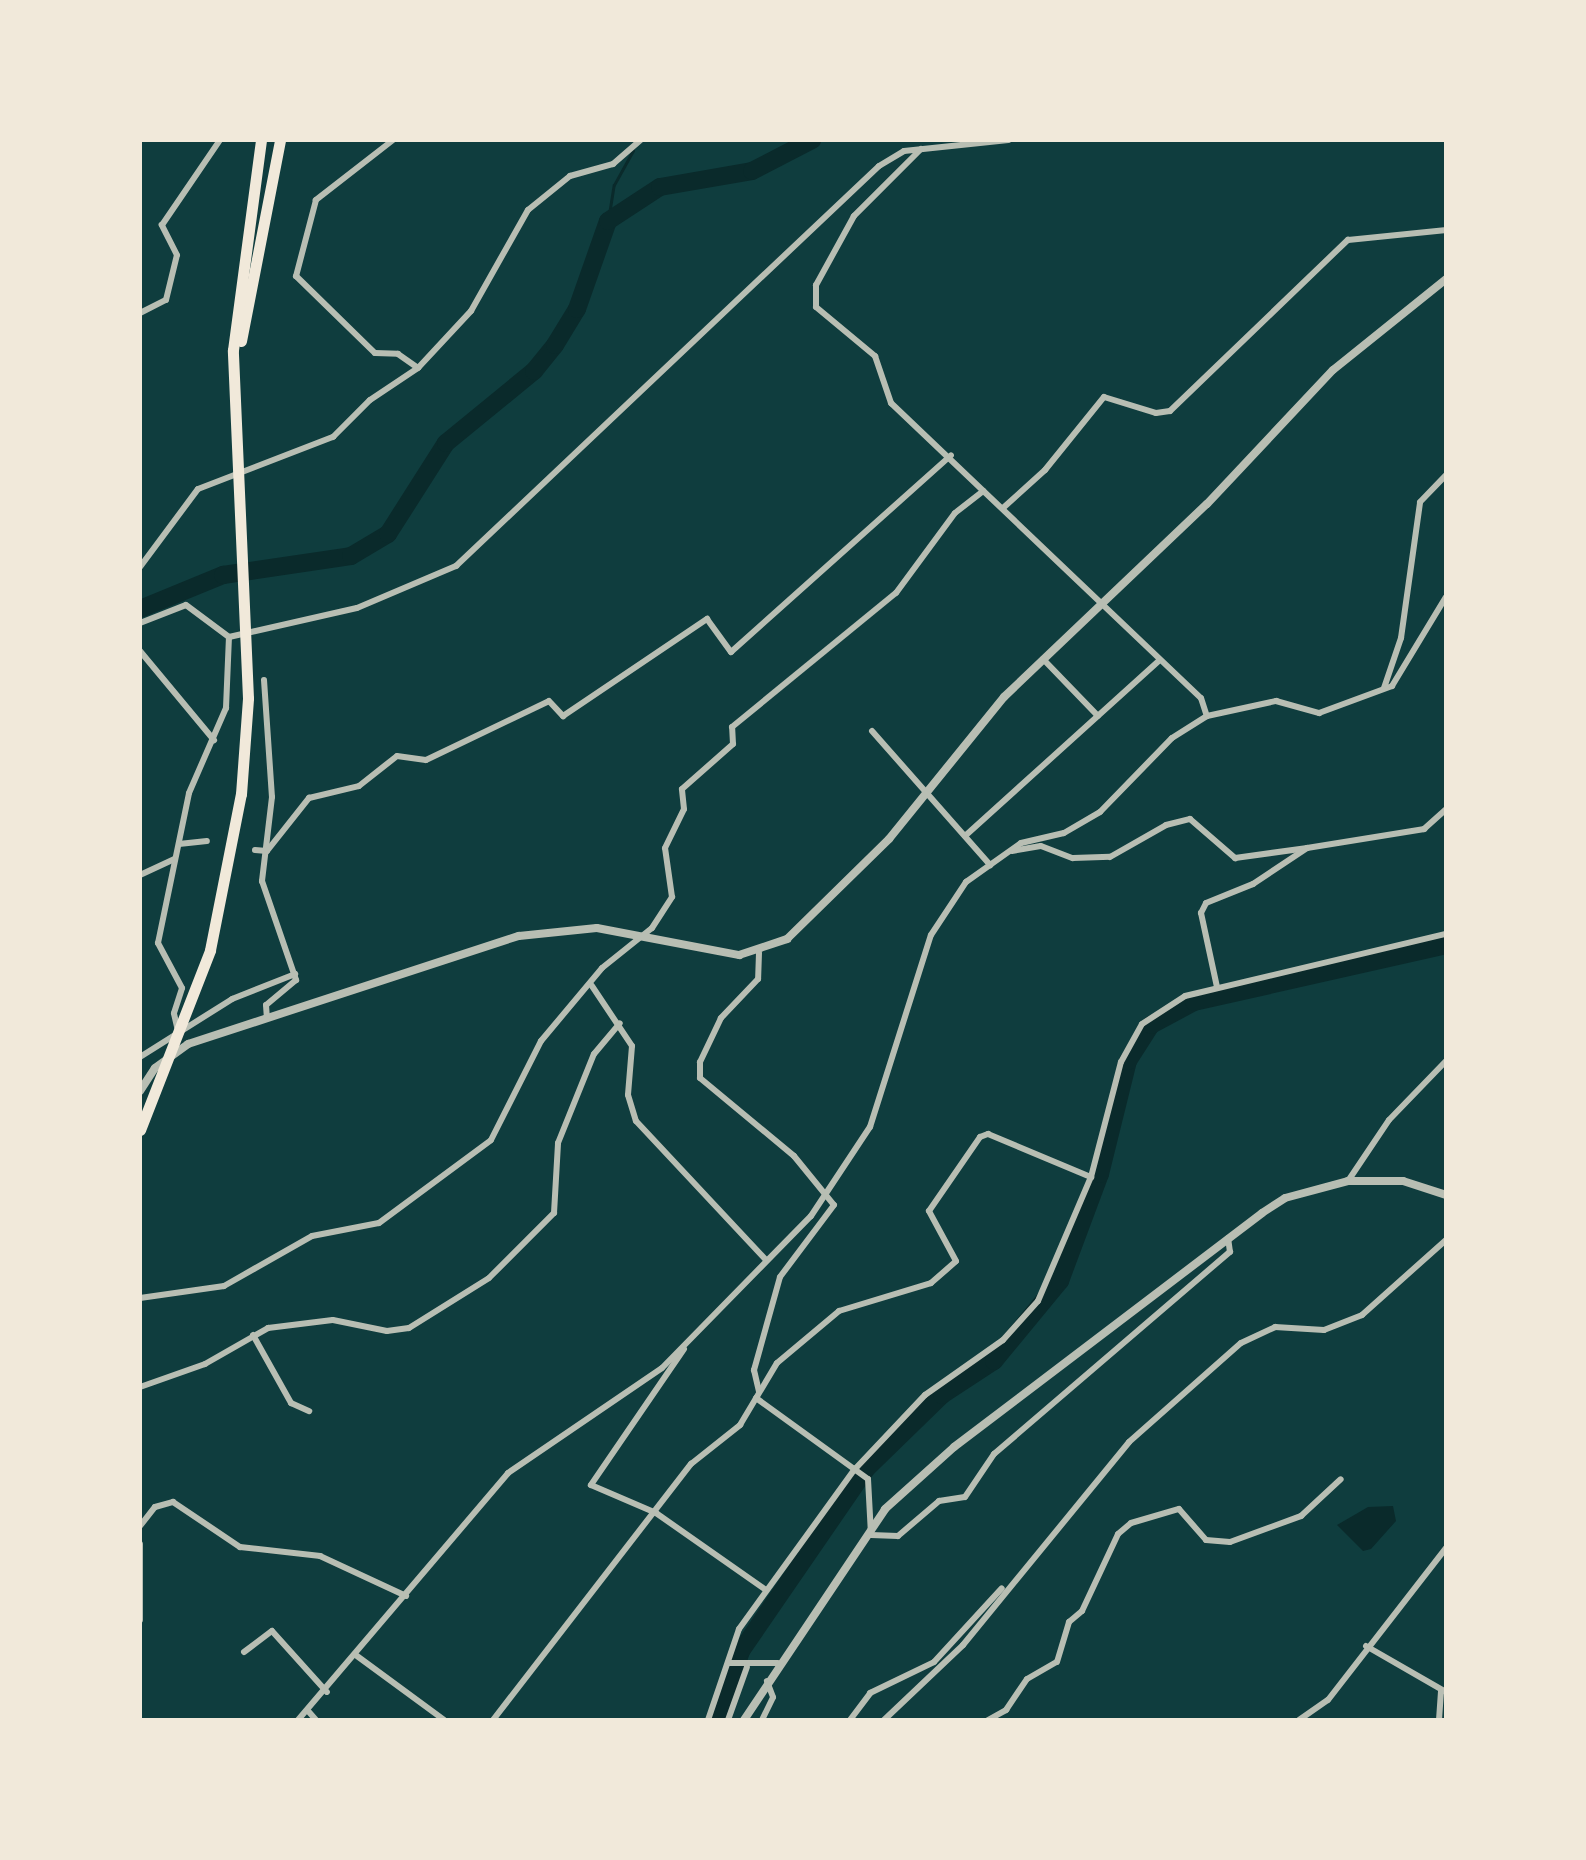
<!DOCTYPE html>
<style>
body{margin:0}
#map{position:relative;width:1586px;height:1860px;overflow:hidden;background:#0f3d3e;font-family:"Noto Sans",sans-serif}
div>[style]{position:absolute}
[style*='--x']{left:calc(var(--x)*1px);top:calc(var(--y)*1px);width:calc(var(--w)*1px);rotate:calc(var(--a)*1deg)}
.water>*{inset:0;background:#0a2a2b}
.stream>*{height:2.5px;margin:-1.25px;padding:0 1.25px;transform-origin:1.25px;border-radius:1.25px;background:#0a2a2b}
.river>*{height:18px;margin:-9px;padding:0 9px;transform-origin:9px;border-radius:9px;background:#0a2a2b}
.minor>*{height:6px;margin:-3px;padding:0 3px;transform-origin:3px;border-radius:3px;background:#b8beb3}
.tertiary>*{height:8px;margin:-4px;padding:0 4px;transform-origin:4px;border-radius:4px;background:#b8beb3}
.motorway>*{height:11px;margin:-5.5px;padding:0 5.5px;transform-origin:5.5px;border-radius:5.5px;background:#f1e9da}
span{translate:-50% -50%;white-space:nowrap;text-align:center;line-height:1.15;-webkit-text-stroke:8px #f1e9da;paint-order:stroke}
.frame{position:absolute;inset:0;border:142px solid #f1e9da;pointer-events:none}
</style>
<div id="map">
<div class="water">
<div style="clip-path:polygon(1393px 1506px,1396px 1521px,1371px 1549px,1363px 1551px,1337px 1525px,1368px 1507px)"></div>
</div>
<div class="stream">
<div style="--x:608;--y:221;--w:36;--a:-81"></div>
<div style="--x:614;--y:185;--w:39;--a:-61"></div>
</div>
<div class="river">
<div style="--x:140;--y:609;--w:90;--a:-22.3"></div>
<div style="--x:223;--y:575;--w:129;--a:-8.4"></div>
<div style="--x:351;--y:556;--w:43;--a:-30.7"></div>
<div style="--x:388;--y:534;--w:108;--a:-57.5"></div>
<div style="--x:446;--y:443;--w:114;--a:-39.3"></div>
<div style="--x:534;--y:371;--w:33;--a:-51"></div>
<div style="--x:555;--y:345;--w:42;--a:-58.6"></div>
<div style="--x:577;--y:309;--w:93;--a:-70.6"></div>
<div style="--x:608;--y:221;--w:62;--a:-33.2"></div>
<div style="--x:660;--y:187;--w:93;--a:-9.9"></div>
<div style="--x:752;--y:171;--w:68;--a:-27.3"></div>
<div style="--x:719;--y:1720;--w:72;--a:-72.3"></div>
<div style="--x:741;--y:1651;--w:221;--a:-55.5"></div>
<div style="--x:866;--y:1469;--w:106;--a:-44.2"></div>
<div style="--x:942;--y:1395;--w:62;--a:-33.2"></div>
<div style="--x:994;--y:1361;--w:104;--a:-50.5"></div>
<div style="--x:1060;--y:1281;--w:114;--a:-69.5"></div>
<div style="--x:1100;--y:1174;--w:116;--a:-76.1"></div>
<div style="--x:1128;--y:1061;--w:43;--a:-57.4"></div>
<div style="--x:1151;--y:1025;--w:49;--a:-28.1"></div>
<div style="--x:1194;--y:1002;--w:258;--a:-12.7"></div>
</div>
<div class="minor">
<div style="--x:393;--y:140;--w:98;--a:142.1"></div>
<div style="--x:316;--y:200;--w:79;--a:104.7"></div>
<div style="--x:296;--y:276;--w:110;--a:44.3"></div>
<div style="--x:375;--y:353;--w:23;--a:2"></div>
<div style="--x:398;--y:354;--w:24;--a:35"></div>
<div style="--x:921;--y:149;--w:95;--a:135"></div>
<div style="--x:854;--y:216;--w:79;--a:118.8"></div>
<div style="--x:816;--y:285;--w:22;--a:90"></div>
<div style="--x:816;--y:307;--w:77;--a:39.7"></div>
<div style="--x:875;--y:356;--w:50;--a:71.2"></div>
<div style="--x:891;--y:403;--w:428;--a:43.6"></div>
<div style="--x:1201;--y:698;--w:19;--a:72"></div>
<div style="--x:140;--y:313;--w:29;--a:-27"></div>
<div style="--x:166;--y:300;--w:46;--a:-76.3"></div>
<div style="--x:177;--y:255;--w:34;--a:-117"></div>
<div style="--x:162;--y:225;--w:103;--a:-55.7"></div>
<div style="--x:1003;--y:508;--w:57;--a:-42.1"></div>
<div style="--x:1045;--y:470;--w:94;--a:-51.1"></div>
<div style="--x:1104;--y:397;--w:54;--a:17.1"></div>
<div style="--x:1156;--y:413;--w:14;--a:-8"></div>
<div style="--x:1170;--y:411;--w:247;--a:-43.9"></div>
<div style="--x:1348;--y:240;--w:99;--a:-5.8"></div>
<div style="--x:140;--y:567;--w:97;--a:-53.4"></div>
<div style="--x:198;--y:489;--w:145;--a:-21.1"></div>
<div style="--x:333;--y:437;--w:52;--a:-45"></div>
<div style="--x:370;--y:400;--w:58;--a:-33.7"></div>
<div style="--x:418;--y:368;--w:78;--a:-47.1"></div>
<div style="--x:471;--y:311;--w:116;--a:-60.6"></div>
<div style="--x:528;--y:210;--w:54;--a:-39"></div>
<div style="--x:570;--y:176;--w:45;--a:-15.6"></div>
<div style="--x:613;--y:164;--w:37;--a:-41"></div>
<div style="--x:140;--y:623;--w:49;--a:-21.4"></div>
<div style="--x:186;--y:605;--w:54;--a:36.7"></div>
<div style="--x:140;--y:651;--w:116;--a:50.3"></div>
<div style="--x:1043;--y:659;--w:79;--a:46"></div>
<div style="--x:264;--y:680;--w:117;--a:86.1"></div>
<div style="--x:272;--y:797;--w:85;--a:96.8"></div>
<div style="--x:262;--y:881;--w:105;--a:71"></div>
<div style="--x:296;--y:980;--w:39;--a:140"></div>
<div style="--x:266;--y:1005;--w:13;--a:86"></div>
<div style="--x:1384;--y:688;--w:53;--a:-71.2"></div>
<div style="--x:1401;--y:638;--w:137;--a:-82"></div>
<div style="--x:1420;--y:502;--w:37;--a:-46"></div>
<div style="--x:872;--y:731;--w:179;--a:48.6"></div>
<div style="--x:965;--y:836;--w:261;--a:-42.1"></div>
<div style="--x:179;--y:844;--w:28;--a:-6"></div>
<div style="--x:255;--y:850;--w:12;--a:5"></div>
<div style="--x:267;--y:851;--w:68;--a:-51.6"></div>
<div style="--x:309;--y:798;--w:51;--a:-13.5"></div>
<div style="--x:359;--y:786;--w:48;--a:-38.3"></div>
<div style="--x:397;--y:756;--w:29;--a:8"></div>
<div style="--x:426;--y:760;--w:136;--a:-25.6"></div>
<div style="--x:549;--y:701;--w:21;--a:47"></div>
<div style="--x:563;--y:716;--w:174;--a:-34"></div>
<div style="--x:707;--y:619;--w:41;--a:54"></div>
<div style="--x:731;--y:652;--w:295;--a:-41.8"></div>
<div style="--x:1012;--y:851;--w:29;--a:-10"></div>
<div style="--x:1041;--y:846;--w:34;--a:21"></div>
<div style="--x:1073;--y:858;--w:37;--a:-2"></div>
<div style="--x:1110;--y:857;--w:64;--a:-29.7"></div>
<div style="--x:1166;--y:825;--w:25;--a:-14"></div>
<div style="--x:1190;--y:819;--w:60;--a:40.9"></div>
<div style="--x:1235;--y:858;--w:73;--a:-7.9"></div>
<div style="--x:140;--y:875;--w:38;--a:-25"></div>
<div style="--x:759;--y:953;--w:26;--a:92"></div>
<div style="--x:758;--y:979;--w:54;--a:133.5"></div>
<div style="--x:721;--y:1018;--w:49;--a:115.5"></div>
<div style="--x:700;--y:1062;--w:16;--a:90"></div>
<div style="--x:700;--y:1078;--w:122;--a:39.7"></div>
<div style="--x:794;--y:1156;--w:63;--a:50.8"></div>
<div style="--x:834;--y:1205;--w:90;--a:126.9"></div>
<div style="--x:780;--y:1277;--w:97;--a:105.6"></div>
<div style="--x:754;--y:1370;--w:22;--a:77"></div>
<div style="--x:592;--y:986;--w:72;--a:56.3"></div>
<div style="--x:632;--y:1046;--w:49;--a:94.7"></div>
<div style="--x:628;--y:1095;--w:27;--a:73"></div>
<div style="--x:636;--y:1121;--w:190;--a:46.9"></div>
<div style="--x:1217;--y:987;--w:76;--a:-102.2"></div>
<div style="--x:1201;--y:913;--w:11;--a:-63"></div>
<div style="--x:1206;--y:903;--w:51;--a:-22"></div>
<div style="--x:1253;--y:884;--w:65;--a:-33.7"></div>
<div style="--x:1307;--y:848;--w:119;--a:-9.2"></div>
<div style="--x:1424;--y:829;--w:30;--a:-42"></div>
<div style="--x:178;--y:1031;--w:18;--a:-103"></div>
<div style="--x:174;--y:1013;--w:26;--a:-72"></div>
<div style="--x:182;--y:988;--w:51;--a:-118.1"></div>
<div style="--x:158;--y:943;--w:153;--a:-78.3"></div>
<div style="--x:189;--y:793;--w:93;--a:-66.5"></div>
<div style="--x:226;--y:708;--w:71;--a:-87.6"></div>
<div style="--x:229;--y:637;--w:131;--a:-12.8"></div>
<div style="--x:357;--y:608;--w:108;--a:-23"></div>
<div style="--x:456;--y:566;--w:582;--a:-43.4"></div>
<div style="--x:879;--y:166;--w:29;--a:-31"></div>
<div style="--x:904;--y:151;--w:105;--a:-6"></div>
<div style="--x:140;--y:1057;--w:109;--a:-32.2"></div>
<div style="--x:232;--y:999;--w:68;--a:-21.6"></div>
<div style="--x:1348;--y:1181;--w:73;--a:-56.1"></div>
<div style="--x:1389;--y:1120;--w:82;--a:-46"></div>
<div style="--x:140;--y:1298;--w:85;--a:-8.1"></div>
<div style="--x:224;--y:1286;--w:101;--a:-29.6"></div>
<div style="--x:312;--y:1236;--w:68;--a:-11"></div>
<div style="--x:379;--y:1223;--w:139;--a:-36.5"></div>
<div style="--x:491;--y:1140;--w:111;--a:-63.2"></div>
<div style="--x:541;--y:1041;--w:95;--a:-50.1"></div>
<div style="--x:602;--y:968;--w:64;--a:-38.7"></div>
<div style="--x:652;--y:928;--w:37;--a:-57"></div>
<div style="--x:672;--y:897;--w:49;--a:-98.1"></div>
<div style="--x:665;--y:848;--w:43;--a:-64"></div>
<div style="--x:684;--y:809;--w:20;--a:-96"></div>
<div style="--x:682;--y:789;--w:68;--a:-41.4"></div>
<div style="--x:733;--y:744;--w:17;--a:-93"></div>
<div style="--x:732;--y:727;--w:212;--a:-39.3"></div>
<div style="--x:896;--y:593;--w:99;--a:-53.6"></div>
<div style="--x:955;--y:513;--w:36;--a:-38"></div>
<div style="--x:253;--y:1335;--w:78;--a:60.8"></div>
<div style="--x:291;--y:1403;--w:20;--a:24"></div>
<div style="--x:684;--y:1349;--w:165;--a:124.4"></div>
<div style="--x:591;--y:1485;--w:71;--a:23.3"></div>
<div style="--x:656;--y:1513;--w:134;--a:35"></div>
<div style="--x:140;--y:1387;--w:69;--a:-19.5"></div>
<div style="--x:205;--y:1364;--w:73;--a:-29.7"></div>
<div style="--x:268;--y:1328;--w:65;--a:-7"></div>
<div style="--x:333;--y:1320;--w:55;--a:11.5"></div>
<div style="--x:387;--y:1331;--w:22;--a:-8"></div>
<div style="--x:409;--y:1328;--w:94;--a:-32"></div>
<div style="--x:489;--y:1278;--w:92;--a:-45"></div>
<div style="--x:554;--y:1213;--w:70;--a:-86.7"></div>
<div style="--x:558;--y:1143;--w:96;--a:-68"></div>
<div style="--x:594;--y:1054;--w:40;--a:-50"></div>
<div style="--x:756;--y:1398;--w:138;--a:35.9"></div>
<div style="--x:868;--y:1479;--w:56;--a:86.9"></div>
<div style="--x:871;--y:1535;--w:27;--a:2"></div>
<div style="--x:898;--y:1536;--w:54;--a:-40.5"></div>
<div style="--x:939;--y:1501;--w:26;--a:-9"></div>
<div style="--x:965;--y:1497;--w:52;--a:-56"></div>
<div style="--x:994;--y:1454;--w:311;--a:-40.6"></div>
<div style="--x:1230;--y:1252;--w:14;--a:-98"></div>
<div style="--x:140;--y:1526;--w:24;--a:-52"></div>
<div style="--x:155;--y:1507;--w:19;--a:-16"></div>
<div style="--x:173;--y:1502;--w:81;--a:33.9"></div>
<div style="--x:240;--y:1547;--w:81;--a:6.4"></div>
<div style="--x:320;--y:1556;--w:95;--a:24.9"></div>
<div style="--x:140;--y:1544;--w:76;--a:90"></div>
<div style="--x:1366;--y:1646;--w:92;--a:29.9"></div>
<div style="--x:244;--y:1652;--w:35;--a:-37"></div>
<div style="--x:272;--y:1631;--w:82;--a:48"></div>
<div style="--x:357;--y:1656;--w:108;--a:36.3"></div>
<div style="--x:728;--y:1663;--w:50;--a:0"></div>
<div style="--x:309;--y:1712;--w:11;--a:49"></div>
<div style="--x:298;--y:1720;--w:324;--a:-49.6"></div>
<div style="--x:508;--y:1473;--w:186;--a:-34.3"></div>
<div style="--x:662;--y:1368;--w:213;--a:-45.6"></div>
<div style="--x:811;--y:1216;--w:107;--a:-56.5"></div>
<div style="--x:870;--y:1127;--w:201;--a:-72.4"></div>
<div style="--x:931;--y:935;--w:64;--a:-56.6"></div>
<div style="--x:966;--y:882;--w:67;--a:-35.3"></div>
<div style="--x:1021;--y:843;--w:44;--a:-13.1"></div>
<div style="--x:1064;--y:833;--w:42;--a:-30.3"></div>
<div style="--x:1100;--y:812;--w:103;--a:-45.8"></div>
<div style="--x:1172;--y:738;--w:41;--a:-32.2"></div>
<div style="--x:1207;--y:716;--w:71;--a:-12.3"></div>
<div style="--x:1276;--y:701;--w:45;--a:15.6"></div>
<div style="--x:1319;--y:713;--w:78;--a:-20.3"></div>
<div style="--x:1392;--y:686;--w:104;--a:-58.8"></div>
<div style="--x:493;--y:1720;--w:324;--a:-52.3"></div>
<div style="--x:691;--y:1464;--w:63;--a:-38.5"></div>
<div style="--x:740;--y:1425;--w:72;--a:-59.2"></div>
<div style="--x:777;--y:1363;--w:81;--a:-40"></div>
<div style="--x:839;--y:1311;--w:96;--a:-16.9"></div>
<div style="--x:931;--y:1283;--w:33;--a:-41"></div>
<div style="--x:956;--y:1261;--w:57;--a:-118.4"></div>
<div style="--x:929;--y:1211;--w:90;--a:-55.4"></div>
<div style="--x:980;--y:1137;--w:9;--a:-21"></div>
<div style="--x:988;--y:1134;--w:112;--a:22.7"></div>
<div style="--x:708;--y:1720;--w:96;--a:-71.2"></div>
<div style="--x:739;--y:1629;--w:198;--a:-54.1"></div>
<div style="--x:855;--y:1469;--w:102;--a:-46.6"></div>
<div style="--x:925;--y:1395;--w:95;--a:-35.2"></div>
<div style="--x:1003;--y:1340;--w:52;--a:-48.1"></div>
<div style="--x:1038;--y:1301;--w:135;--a:-66.9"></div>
<div style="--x:1091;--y:1177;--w:119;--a:-75.4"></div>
<div style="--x:1121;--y:1062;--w:43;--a:-61.1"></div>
<div style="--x:1142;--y:1024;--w:51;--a:-33.1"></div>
<div style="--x:1185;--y:996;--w:268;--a:-13.4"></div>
<div style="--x:728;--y:1720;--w:56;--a:-70.3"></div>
<div style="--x:762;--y:1720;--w:25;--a:-64"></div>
<div style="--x:773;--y:1697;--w:17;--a:-111"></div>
<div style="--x:850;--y:1720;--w:34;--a:-53"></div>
<div style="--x:870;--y:1693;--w:71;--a:-25.8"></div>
<div style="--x:934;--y:1662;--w:100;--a:-47.4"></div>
<div style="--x:884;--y:1720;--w:109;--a:-43.5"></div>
<div style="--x:963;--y:1645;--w:262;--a:-50.7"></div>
<div style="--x:1129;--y:1442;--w:149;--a:-41.5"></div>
<div style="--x:1241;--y:1343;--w:38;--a:-25"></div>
<div style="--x:1275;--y:1327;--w:49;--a:3.5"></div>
<div style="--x:1324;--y:1330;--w:41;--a:-21.5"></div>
<div style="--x:1362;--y:1315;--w:113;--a:-41.8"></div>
<div style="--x:988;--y:1720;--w:21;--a:-29"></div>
<div style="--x:1006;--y:1710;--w:37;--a:-56"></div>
<div style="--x:1027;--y:1679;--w:34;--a:-30"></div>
<div style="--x:1057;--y:1662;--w:42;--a:-73.3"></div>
<div style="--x:1069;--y:1622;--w:17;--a:-40"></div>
<div style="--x:1082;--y:1611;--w:85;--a:-64.9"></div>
<div style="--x:1118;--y:1534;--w:17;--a:-40"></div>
<div style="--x:1131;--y:1523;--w:50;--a:-16.3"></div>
<div style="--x:1179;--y:1509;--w:41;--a:48.9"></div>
<div style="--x:1206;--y:1540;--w:24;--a:5"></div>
<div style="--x:1230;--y:1542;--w:76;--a:-20.1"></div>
<div style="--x:1301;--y:1516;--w:54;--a:-42.8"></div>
<div style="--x:1299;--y:1720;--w:35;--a:-35"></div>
<div style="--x:1328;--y:1700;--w:192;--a:-52.2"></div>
<div style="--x:1439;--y:1720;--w:30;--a:-86"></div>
</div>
<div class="tertiary">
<div style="--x:140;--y:1091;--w:27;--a:-57"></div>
<div style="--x:155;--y:1068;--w:41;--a:-36"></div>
<div style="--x:188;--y:1044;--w:348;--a:-18.1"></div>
<div style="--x:519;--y:936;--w:78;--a:-5.9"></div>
<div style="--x:597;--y:928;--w:145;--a:10.8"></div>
<div style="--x:739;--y:955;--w:51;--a:-18.4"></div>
<div style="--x:787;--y:939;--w:143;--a:-44.4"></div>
<div style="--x:889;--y:839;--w:183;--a:-51"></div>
<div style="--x:1004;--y:697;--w:280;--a:-43.6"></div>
<div style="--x:1207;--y:504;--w:184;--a:-46.8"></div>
<div style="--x:1333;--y:370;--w:145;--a:-38.8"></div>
<div style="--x:744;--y:1720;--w:254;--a:-56.2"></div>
<div style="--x:885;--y:1509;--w:93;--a:-41.9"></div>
<div style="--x:954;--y:1447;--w:387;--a:-37.2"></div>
<div style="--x:1262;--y:1213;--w:27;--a:-33"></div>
<div style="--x:1285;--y:1198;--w:65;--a:-15.1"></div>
<div style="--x:1348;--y:1181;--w:55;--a:0"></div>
<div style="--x:1403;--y:1181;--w:45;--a:18"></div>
</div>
<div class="motorway">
<div style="--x:241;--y:341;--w:205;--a:-79"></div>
<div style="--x:140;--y:1130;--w:193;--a:-68.7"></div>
<div style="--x:210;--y:950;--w:159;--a:-78.8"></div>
<div style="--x:241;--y:794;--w:96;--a:-85.8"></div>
<div style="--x:248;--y:698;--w:348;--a:-92.5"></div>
<div style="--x:233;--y:350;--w:212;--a:-82.4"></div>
</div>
<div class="frame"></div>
</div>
